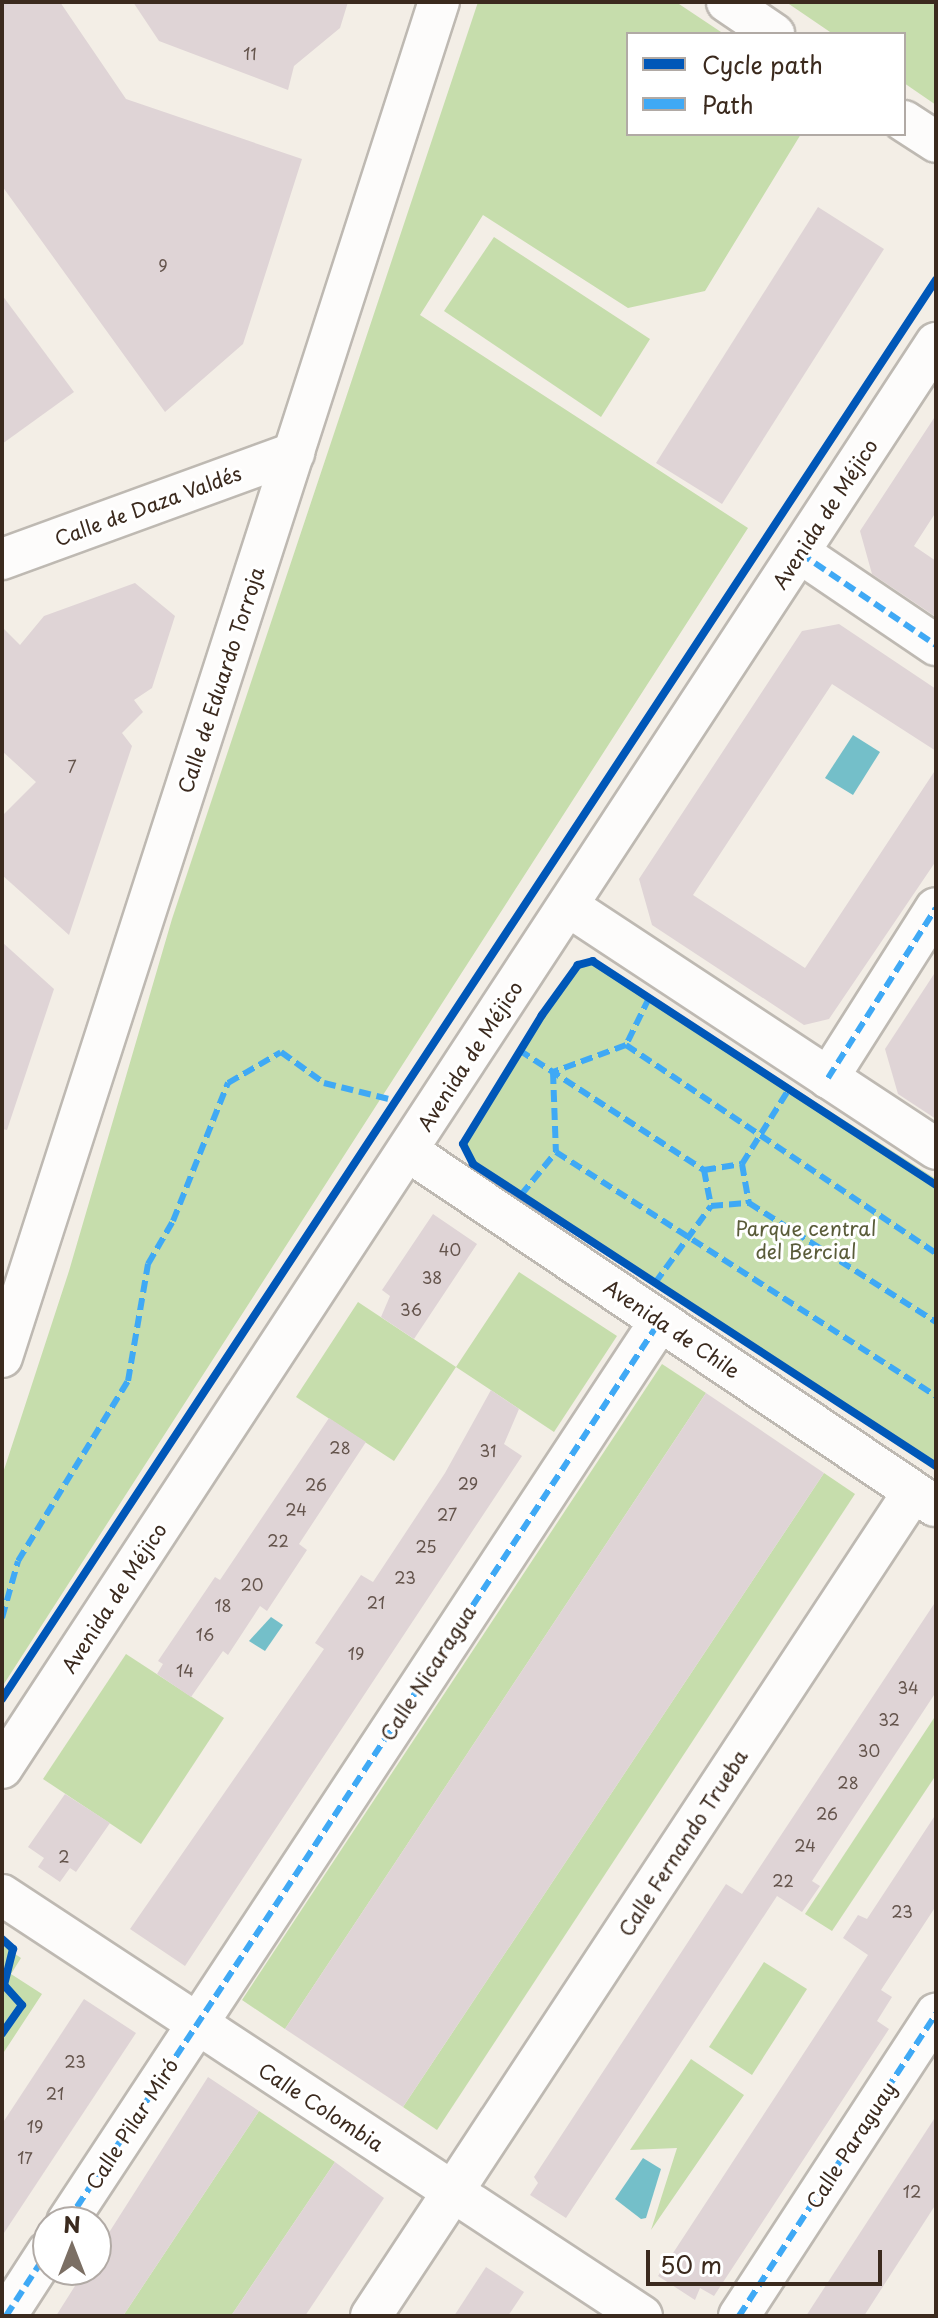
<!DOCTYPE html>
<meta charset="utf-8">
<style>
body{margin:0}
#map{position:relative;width:938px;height:2318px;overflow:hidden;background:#f3eee6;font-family:"Playpen Sans",sans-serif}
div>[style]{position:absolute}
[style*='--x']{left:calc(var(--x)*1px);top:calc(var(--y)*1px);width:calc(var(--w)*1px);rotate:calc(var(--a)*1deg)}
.green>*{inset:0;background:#c6ddac}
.water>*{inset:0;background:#74bfc9}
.building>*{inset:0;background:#dfd4d6}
.roads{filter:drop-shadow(2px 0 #beb9b2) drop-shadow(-2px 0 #beb9b2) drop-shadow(0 2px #beb9b2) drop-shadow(0 -2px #beb9b2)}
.minor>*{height:40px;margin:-20px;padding:0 20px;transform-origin:20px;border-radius:20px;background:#fdfcfb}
.quiet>*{height:6px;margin-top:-3px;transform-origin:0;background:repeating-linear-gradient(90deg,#3fa9f5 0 12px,transparent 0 18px)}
.cycleway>*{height:8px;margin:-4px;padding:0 4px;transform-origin:4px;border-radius:4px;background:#0057b8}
span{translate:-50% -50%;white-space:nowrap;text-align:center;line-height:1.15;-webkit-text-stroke:6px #fff;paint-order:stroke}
.number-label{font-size:16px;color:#64544c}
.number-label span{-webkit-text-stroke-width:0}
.street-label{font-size:20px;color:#3b2a1e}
.park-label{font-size:20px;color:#5a5c3a}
.frame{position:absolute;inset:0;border:4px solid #3b2a1e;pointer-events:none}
.legend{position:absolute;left:626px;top:32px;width:280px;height:104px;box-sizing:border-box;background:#fff;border:2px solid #b1aaa5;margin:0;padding:10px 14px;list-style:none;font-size:24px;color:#3b2a1e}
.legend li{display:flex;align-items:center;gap:16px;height:40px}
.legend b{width:40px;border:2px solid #b1aaa5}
.north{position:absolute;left:32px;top:2206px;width:80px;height:80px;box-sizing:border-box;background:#fff;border:2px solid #b1aaa5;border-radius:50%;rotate:0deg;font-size:22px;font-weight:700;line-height:32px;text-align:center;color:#3b2a1e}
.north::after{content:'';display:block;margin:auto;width:28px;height:36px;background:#7b6f64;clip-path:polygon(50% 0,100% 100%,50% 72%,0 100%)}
.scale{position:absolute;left:646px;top:2250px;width:236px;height:36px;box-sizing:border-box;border:4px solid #3b2a1e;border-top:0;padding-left:10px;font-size:24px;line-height:28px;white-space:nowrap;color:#3b2a1e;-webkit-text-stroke:6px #fff;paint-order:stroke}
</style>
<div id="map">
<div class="green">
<div style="clip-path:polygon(478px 2px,676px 2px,724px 34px,628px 34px,628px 134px,801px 134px,705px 291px,628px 308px,483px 215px,420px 315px,748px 528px,2px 1687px,2px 1476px,69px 1271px,172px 919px)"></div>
<div style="clip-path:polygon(786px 2px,936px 2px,936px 105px,904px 83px,904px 34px,833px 34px)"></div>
<div style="clip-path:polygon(494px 237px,650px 339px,601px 417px,444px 311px)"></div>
<div style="clip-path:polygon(599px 963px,936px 1179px,936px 1471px,469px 1160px,465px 1140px,575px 968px)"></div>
<div style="clip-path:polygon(519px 1272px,617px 1336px,554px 1432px,456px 1367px,394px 1461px,296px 1397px,358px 1302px,456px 1367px)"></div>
<div style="clip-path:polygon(662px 1364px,706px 1393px,285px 2029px,242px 2000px)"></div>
<div style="clip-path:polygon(824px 1473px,855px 1494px,437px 2130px,403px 2107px)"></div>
<div style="clip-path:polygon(126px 1654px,224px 1718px,141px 1844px,43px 1779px)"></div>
<div style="clip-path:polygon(936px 1715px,936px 1775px,832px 1931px,805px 1914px)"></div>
<div style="clip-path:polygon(2px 1945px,21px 1958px,11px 1974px,42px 1994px,2px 2055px)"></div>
<div style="clip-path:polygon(764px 1962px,807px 1989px,752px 2075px,709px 2047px)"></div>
<div style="clip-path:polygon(691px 2059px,744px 2095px,651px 2230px,677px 2148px,630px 2150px)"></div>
<div style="clip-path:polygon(259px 2111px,335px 2162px,231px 2316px,123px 2316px)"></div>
</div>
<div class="water">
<div style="clip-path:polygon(853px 735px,880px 752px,853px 795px,825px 778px)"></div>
<div style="clip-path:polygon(271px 1617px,283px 1625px,265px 1651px,249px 1641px)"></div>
<div style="clip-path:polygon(643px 2158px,661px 2169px,646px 2218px,641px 2219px,615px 2199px)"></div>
</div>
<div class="building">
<div style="clip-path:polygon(2px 2px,60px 2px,126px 99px,302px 159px,243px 344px,165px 412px,2px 186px)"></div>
<div style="clip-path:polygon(133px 2px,348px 2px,340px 28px,294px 66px,288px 90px,159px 41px)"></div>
<div style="clip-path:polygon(818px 207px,884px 249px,722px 504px,656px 463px)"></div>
<div style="clip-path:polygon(2px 295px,74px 392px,2px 444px)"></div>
<div style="clip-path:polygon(936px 415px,936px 512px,914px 546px,936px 561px,936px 617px,872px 574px,860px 531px)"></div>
<div style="clip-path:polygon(135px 583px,175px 616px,152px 688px,134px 700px,143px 712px,122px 733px,132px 746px,69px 935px,2px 875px,2px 816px,36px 782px,2px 751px,2px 627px,20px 645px,44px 616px)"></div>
<div style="clip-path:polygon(839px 624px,936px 689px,936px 751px,832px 684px,693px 895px,805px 968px,936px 769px,936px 861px,829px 1019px,804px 1025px,652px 925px,639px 879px,802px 631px)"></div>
<div style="clip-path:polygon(2px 942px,54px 989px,7px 1130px,2px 1129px)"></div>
<div style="clip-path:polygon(936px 971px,936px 1119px,898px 1094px,885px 1049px)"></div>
<div style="clip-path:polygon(433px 1214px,477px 1244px,414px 1339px,381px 1317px,390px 1296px,382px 1290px)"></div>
<div style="clip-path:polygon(491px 1390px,519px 1409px,504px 1444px,522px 1456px,185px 1966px,130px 1929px,324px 1649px,315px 1643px,361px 1575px,373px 1582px,445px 1473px)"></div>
<div style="clip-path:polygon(706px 1393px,824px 1473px,403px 2107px,285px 2029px)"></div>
<div style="clip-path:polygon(329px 1418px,366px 1442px,299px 1544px,307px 1550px,267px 1611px,260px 1606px,228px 1655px,223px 1651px,191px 1697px,157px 1674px,163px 1664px,158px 1661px,215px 1577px,220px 1580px)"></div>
<div style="clip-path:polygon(936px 1601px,936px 1692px,812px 1881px,820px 1886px,802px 1912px,777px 1896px,566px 2218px,530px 2195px,538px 2183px,534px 2177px,726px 1884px,742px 1894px)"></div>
<div style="clip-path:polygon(65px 1794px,110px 1823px,76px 1872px,70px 1868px,60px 1882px,38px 1867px,44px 1858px,28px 1847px)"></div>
<div style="clip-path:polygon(936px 1814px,936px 1906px,881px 1990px,892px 1997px,877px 2021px,889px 2029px,714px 2296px,700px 2288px,695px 2300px,658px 2276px,868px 1955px,843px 1938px,858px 1915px,867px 1919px)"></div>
<div style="clip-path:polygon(84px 1999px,136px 2033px,2px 2236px,2px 2124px)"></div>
<div style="clip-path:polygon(208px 2077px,259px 2111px,123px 2316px,56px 2316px,85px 2270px,96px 2270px,96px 2253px)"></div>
<div style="clip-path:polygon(936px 2116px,936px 2204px,864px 2316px,806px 2316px)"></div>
<div style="clip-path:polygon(335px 2162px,384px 2198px,305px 2316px,231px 2316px)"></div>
<div style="clip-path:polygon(486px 2267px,524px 2292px,508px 2316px,454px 2316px)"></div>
</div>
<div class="roads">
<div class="minor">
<div style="--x:727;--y:2;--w:57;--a:34.2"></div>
<div style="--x:904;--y:121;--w:38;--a:33"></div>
<div style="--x:800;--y:553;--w:164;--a:34.1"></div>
<div style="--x:2;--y:559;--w:311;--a:-20"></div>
<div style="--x:568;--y:906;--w:441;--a:33.4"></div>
<div style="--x:828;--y:1078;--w:201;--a:-57.6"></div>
<div style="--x:408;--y:1151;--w:635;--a:33.97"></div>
<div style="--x:2;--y:1357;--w:1424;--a:-72.13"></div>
<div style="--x:2;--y:1768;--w:1704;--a:-56.76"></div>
<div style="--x:2;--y:1895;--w:766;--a:33.34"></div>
<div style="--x:67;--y:2222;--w:1079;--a:-56.65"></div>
<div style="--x:6;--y:2316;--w:77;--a:-57.1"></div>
<div style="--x:371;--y:2316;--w:986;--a:-56.66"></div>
<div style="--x:739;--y:2316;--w:361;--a:-56.9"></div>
</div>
</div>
<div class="quiet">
<div style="--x:800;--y:553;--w:164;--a:34.1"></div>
<div style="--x:649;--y:998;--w:52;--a:116.1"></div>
<div style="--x:626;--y:1045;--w:78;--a:159.7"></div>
<div style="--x:553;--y:1072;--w:80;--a:87.9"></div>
<div style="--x:556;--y:1152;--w:452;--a:32.7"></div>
<div style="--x:626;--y:1045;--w:373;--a:33.9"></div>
<div style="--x:519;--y:1050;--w:221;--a:33"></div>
<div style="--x:704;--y:1170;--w:38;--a:-9"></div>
<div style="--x:742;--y:1164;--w:40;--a:80"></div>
<div style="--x:749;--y:1203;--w:222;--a:32.5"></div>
<div style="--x:828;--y:1078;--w:201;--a:-57.6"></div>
<div style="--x:742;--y:1164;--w:89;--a:-57.9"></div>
<div style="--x:704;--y:1170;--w:37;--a:79"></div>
<div style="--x:521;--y:1195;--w:55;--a:-50.9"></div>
<div style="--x:655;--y:1283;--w:95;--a:-54"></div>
<div style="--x:711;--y:1206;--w:38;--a:-5"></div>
<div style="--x:2;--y:1618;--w:59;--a:-74.3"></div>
<div style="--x:18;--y:1561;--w:211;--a:-58.6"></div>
<div style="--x:128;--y:1381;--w:119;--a:-80.3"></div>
<div style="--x:148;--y:1264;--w:50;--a:-59.8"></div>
<div style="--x:173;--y:1221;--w:149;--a:-68.3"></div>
<div style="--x:228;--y:1083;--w:61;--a:-30.3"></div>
<div style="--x:281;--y:1052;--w:53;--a:35.8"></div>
<div style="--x:324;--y:1083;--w:75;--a:13.9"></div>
<div style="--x:67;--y:2222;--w:1079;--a:-56.65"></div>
<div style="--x:6;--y:2316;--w:77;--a:-57.1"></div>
<div style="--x:739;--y:2316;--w:361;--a:-56.9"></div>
</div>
<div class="cycleway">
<div style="--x:936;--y:1185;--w:410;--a:-146.9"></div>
<div style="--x:593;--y:961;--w:16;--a:165"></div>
<div style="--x:578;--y:965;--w:62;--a:125.8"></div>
<div style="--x:542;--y:1015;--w:151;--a:121.5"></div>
<div style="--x:463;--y:1144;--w:22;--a:63"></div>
<div style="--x:473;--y:1164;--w:553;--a:33.12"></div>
<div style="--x:2;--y:1699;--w:1699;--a:-56.65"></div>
<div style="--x:2;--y:1939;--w:15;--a:42"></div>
<div style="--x:13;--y:1949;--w:37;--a:104"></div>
<div style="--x:4;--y:1985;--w:27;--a:48"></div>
<div style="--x:22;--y:2005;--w:35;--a:125"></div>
</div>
<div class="number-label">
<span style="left:250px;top:53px">11</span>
<span style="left:163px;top:265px">9</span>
<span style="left:72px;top:766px">7</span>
<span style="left:450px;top:1249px">40</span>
<span style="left:432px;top:1277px">38</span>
<span style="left:411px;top:1309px">36</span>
<span style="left:340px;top:1447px">28</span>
<span style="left:488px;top:1450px">31</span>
<span style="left:468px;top:1483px">29</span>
<span style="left:316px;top:1484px">26</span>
<span style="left:296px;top:1509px">24</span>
<span style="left:447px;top:1514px">27</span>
<span style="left:278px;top:1540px">22</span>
<span style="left:426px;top:1546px">25</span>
<span style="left:405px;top:1577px">23</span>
<span style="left:252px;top:1584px">20</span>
<span style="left:376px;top:1602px">21</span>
<span style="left:223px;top:1605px">18</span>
<span style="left:205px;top:1634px">16</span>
<span style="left:356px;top:1653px">19</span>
<span style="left:185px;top:1670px">14</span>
<span style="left:908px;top:1687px">34</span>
<span style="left:889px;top:1719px">32</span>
<span style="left:869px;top:1750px">30</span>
<span style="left:848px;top:1782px">28</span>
<span style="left:827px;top:1813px">26</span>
<span style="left:805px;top:1845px">24</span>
<span style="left:64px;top:1856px">2</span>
<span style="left:783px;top:1880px">22</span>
<span style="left:902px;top:1911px">23</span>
<span style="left:75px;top:2061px">23</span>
<span style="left:55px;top:2093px">21</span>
<span style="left:35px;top:2126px">19</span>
<span style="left:25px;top:2157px">17</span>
<span style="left:912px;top:2191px">12</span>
</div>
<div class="street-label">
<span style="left:148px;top:506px;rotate:-20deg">Calle de Daza Valdés</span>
<span style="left:825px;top:514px;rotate:-57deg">Avenida de Méjico</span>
<span style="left:221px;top:680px;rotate:-72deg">Calle de Eduardo Torroja</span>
<span style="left:470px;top:1056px;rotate:-57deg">Avenida de Méjico</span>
<span style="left:672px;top:1329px;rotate:34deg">Avenida de Chile</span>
<span style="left:114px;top:1598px;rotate:-57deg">Avenida de Méjico</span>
<span style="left:428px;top:1673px;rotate:-57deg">Calle Nicaragua</span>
<span style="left:683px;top:1843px;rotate:-57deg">Calle Fernando Trueba</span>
<span style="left:321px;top:2107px;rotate:33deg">Calle Colombia</span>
<span style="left:132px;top:2124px;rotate:-57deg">Calle Pilar Miró</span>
<span style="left:851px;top:2145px;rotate:-57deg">Calle Paraguay</span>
</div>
<div class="park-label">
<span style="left:806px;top:1240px">Parque central<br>del Bercial</span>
</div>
<div class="frame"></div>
<ul class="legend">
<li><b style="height:10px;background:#0057b8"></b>Cycle path</li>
<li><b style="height:10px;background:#3fa9f5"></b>Path</li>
</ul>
<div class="north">N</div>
<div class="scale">50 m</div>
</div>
